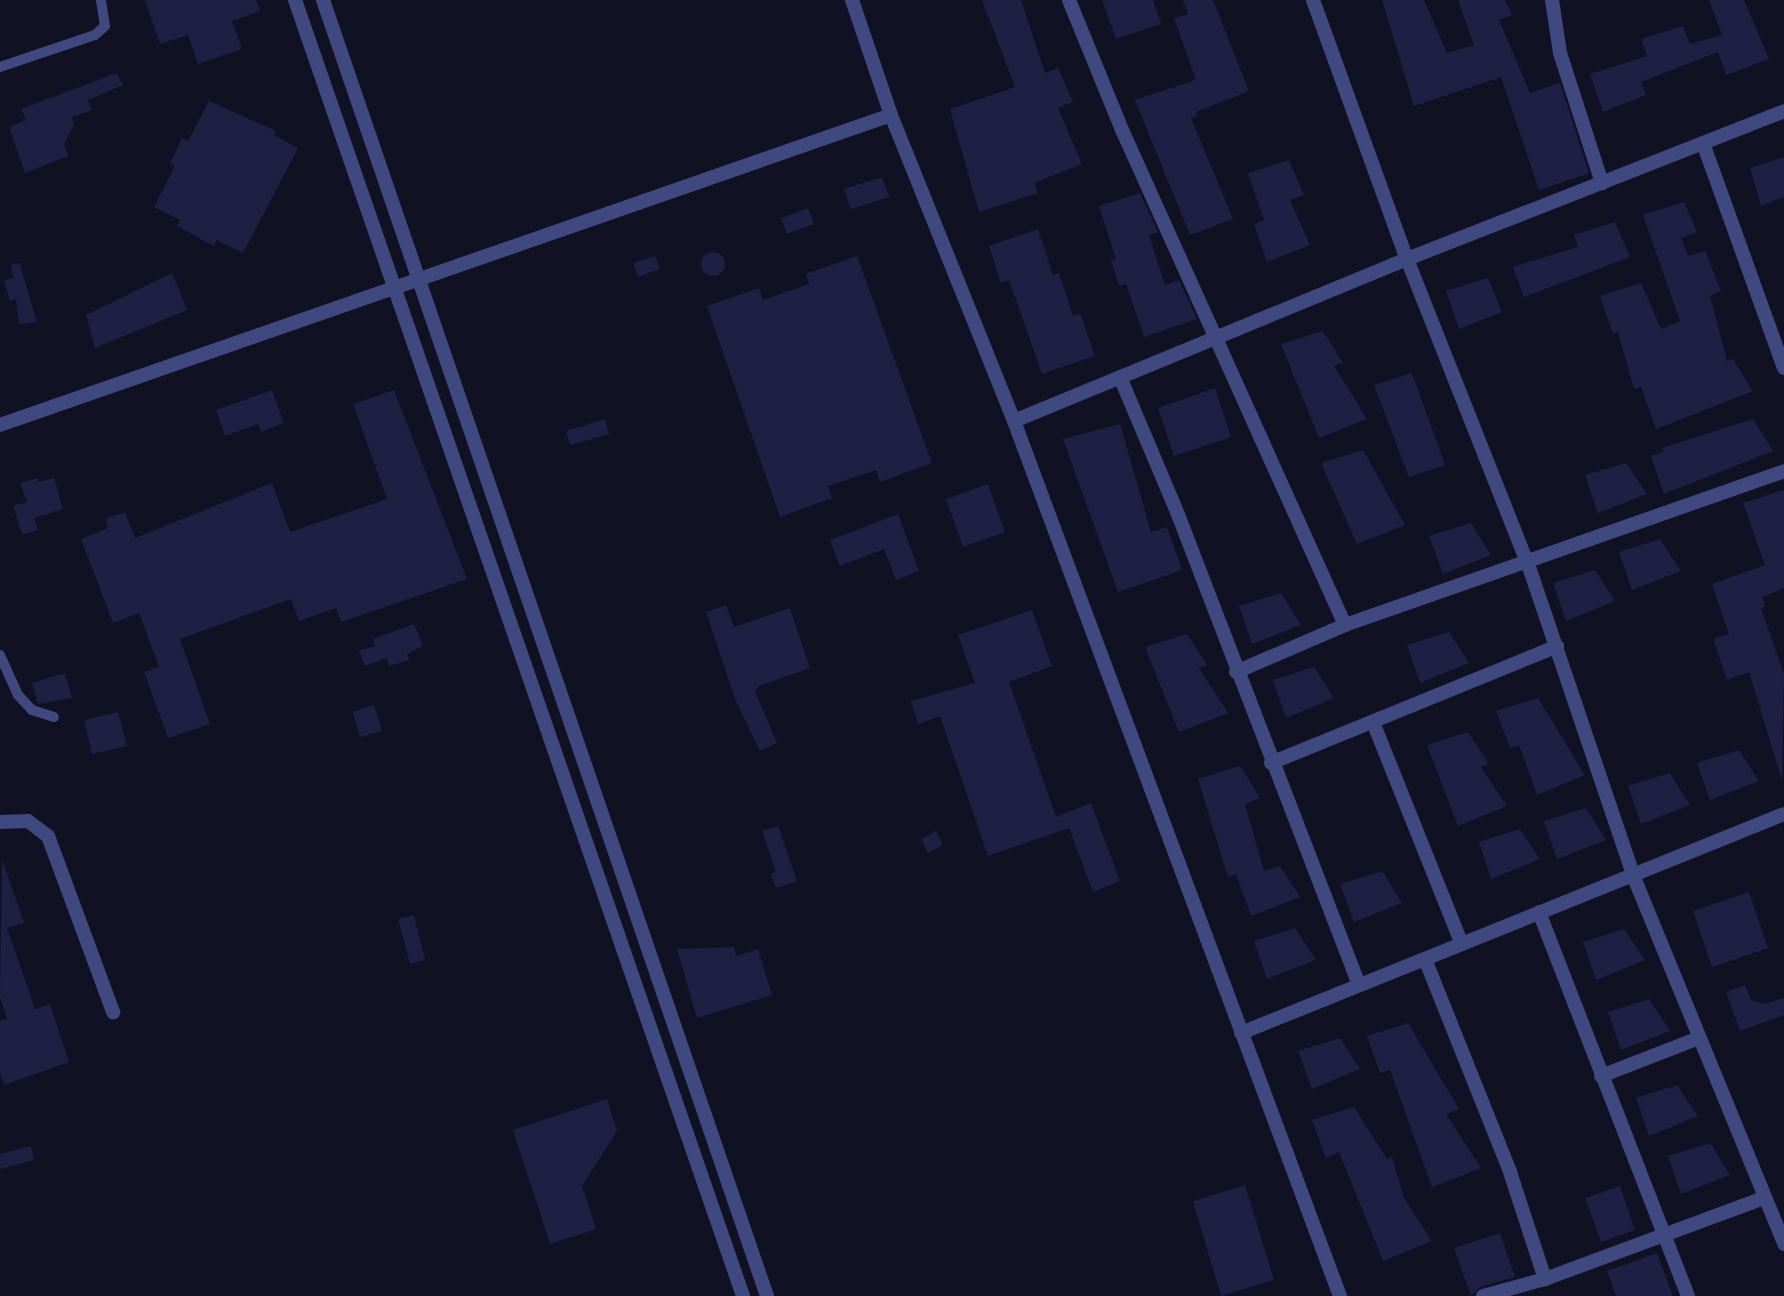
<!DOCTYPE html>
<style>
body{margin:0}
#map{position:relative;width:1784px;height:1296px;overflow:hidden;background:#111124;font-family:"Noto Sans",sans-serif}
div>[style]{position:absolute}
[style*='--x']{left:calc(var(--x)*1px);top:calc(var(--y)*1px);width:calc(var(--w)*1px);rotate:calc(var(--a)*1deg)}
.building>*{inset:0;background:#1f1e43}
.round{border-radius:50%}
.service>*{height:10px;margin:-5px;padding:0 5px;transform-origin:5px;border-radius:5px;background:#40497f}
.minor>*{height:14px;margin:-7px;padding:0 7px;transform-origin:7px;border-radius:7px;background:#40497f}
.tertiary>*{height:14px;margin:-7px;padding:0 7px;transform-origin:7px;border-radius:7px;background:#40497f}
span{translate:-50% -50%;white-space:nowrap;text-align:center;line-height:1.15;-webkit-text-stroke:7px #111124;paint-order:stroke}
</style>
<div id="map">
<div class="building">
<div style="clip-path:polygon(145px 0,256px 0,260px 11px,232px 21px,242px 49px,198px 64px,188px 35px,160px 44px)"></div>
<div style="clip-path:polygon(982px 0,1021px 0,1045px 73px,1058px 68px,1073px 102px,1058px 108px,1082px 164px,1034px 183px,1038px 193px,979px 212px,950px 109px,1015px 87px)"></div>
<div style="clip-path:polygon(1102px 0,1153px 0,1161px 24px,1116px 39px)"></div>
<div style="clip-path:polygon(1183px 0,1213px 0,1249px 91px,1196px 112px,1198px 116px,1191px 118px,1233px 219px,1190px 235px,1135px 100px,1196px 80px,1174px 18px,1188px 14px)"></div>
<div style="clip-path:polygon(1382px 0,1424px 0,1447px 53px,1474px 45px,1458px 0,1505px 0,1512px 15px,1499px 20px,1530px 93px,1560px 83px,1589px 173px,1539px 190px,1501px 77px,1414px 106px)"></div>
<div style="clip-path:polygon(1709px 0,1744px 0,1769px 59px,1726px 75px,1718px 52px,1641px 82px,1646px 95px,1603px 112px,1590px 74px,1647px 56px,1641px 39px,1683px 26px,1690px 44px,1722px 35px)"></div>
<div style="clip-path:polygon(117px 73px,123px 85px,88px 100px,92px 110px,72px 117px,74px 124px,64px 145px,68px 156px,25px 173px,9px 127px,26px 120px,21px 109px)"></div>
<div style="clip-path:polygon(209px 101px,276px 131px,274px 135px,298px 148px,243px 253px,217px 240px,214px 246px,177px 226px,180px 220px,154px 207px,175px 166px,170px 163px,182px 138px,188px 141px)"></div>
<div style="clip-path:polygon(1784px 157px,1784px 197px,1761px 206px,1750px 168px)"></div>
<div style="clip-path:polygon(1289px 160px,1304px 195px,1290px 200px,1310px 245px,1267px 262px,1254px 224px,1264px 220px,1248px 173px)"></div>
<div style="clip-path:polygon(882px 177px,889px 197px,851px 209px,844px 189px)"></div>
<div style="clip-path:polygon(1140px 193px,1158px 232px,1149px 235px,1165px 285px,1179px 280px,1197px 319px,1144px 337px,1126px 284px,1119px 286px,1111px 260px,1116px 259px,1099px 206px)"></div>
<div style="clip-path:polygon(1684px 202px,1697px 232px,1681px 238px,1688px 256px,1705px 251px,1721px 291px,1710px 296px,1727px 361px,1733px 359px,1753px 391px,1656px 429px,1641px 387px,1634px 389px,1618px 332px,1613px 334px,1600px 296px,1641px 283px,1661px 329px,1680px 321px,1643px 215px)"></div>
<div style="clip-path:polygon(808px 208px,814px 224px,787px 234px,781px 218px)"></div>
<div style="clip-path:polygon(1615px 222px,1630px 257px,1524px 297px,1513px 267px,1578px 247px,1574px 235px)"></div>
<div style="clip-path:polygon(1038px 229px,1053px 275px,1059px 273px,1073px 316px,1080px 313px,1095px 356px,1042px 374px,1009px 280px,1001px 283px,989px 246px)"></div>
<div class="round" style="left:701px;top:252px;width:24px;height:24px"></div>
<div style="clip-path:polygon(655px 256px,660px 269px,638px 277px,633px 263px)"></div>
<div style="clip-path:polygon(857px 256px,932px 463px,880px 482px,876px 470px,828px 486px,832px 498px,780px 517px,707px 306px,759px 288px,763px 300px,809px 284px,806px 274px)"></div>
<div style="clip-path:polygon(20px 263px,23px 275px,37px 322px,19px 324px,16px 299px,10px 301px,4px 280px,13px 278px,11px 264px)"></div>
<div style="clip-path:polygon(172px 273px,187px 310px,95px 348px,86px 315px)"></div>
<div style="clip-path:polygon(1488px 278px,1502px 312px,1459px 329px,1446px 291px)"></div>
<div style="clip-path:polygon(1323px 331px,1343px 363px,1334px 366px,1367px 419px,1319px 438px,1281px 344px)"></div>
<div style="clip-path:polygon(1412px 373px,1445px 465px,1409px 477px,1374px 385px)"></div>
<div style="clip-path:polygon(1215px 388px,1231px 437px,1174px 456px,1158px 408px)"></div>
<div style="clip-path:polygon(272px 390px,284px 423px,261px 432px,258px 424px,225px 436px,216px 410px)"></div>
<div style="clip-path:polygon(394px 390px,467px 579px,341px 622px,336px 608px,299px 621px,291px 599px,180px 639px,210px 724px,168px 738px,144px 672px,159px 667px,139px 613px,113px 623px,81px 539px,108px 528px,105px 519px,125px 512px,135px 538px,272px 483px,290px 532px,387px 499px,353px 404px)"></div>
<div style="clip-path:polygon(605px 419px,609px 434px,570px 445px,566px 431px)"></div>
<div style="clip-path:polygon(1753px 419px,1773px 451px,1664px 494px,1651px 456px,1663px 452px,1662px 448px)"></div>
<div style="clip-path:polygon(1120px 424px,1151px 532px,1167px 527px,1182px 570px,1118px 592px,1063px 439px)"></div>
<div style="clip-path:polygon(1363px 450px,1405px 525px,1357px 544px,1321px 463px)"></div>
<div style="clip-path:polygon(1626px 463px,1647px 494px,1598px 513px,1585px 475px)"></div>
<div style="clip-path:polygon(37px 478px,38px 482px,54px 478px,63px 509px,34px 518px,38px 530px,22px 535px,13px 506px,27px 502px,20px 483px)"></div>
<div style="clip-path:polygon(988px 484px,1005px 532px,963px 547px,946px 499px)"></div>
<div style="clip-path:polygon(1784px 490px,1784px 588px,1762px 597px,1765px 607px,1761px 608px,1784px 674px,1782px 781px,1749px 672px,1727px 680px,1713px 639px,1729px 634px,1712px 584px,1765px 565px,1743px 503px)"></div>
<div style="clip-path:polygon(898px 514px,919px 571px,896px 580px,884px 549px,840px 566px,830px 540px)"></div>
<div style="clip-path:polygon(1471px 523px,1491px 555px,1443px 574px,1429px 536px)"></div>
<div style="clip-path:polygon(1660px 539px,1681px 571px,1632px 590px,1619px 552px)"></div>
<div style="clip-path:polygon(1595px 570px,1615px 601px,1566px 621px,1553px 583px)"></div>
<div style="clip-path:polygon(1281px 593px,1301px 625px,1252px 644px,1239px 606px)"></div>
<div style="clip-path:polygon(726px 605px,734px 627px,790px 608px,810px 668px,759px 686px,755px 691px,777px 743px,760px 751px,735px 699px,706px 612px)"></div>
<div style="clip-path:polygon(1032px 610px,1052px 666px,1009px 682px,1056px 817px,1091px 803px,1120px 881px,1093px 892px,1069px 828px,988px 856px,940px 716px,918px 724px,911px 701px,975px 683px,958px 635px)"></div>
<div style="clip-path:polygon(414px 624px,423px 646px,407px 654px,409px 660px,389px 666px,387px 658px,365px 666px,359px 651px,375px 646px,373px 639px)"></div>
<div style="clip-path:polygon(1449px 632px,1469px 663px,1420px 683px,1407px 645px)"></div>
<div style="clip-path:polygon(1187px 634px,1207px 665px,1199px 668px,1228px 713px,1179px 732px,1145px 647px)"></div>
<div style="clip-path:polygon(1314px 667px,1334px 698px,1286px 718px,1273px 680px)"></div>
<div style="clip-path:polygon(65px 673px,72px 698px,38px 704px,32px 683px)"></div>
<div style="clip-path:polygon(1538px 698px,1585px 775px,1537px 795px,1519px 745px,1510px 748px,1496px 711px)"></div>
<div style="clip-path:polygon(374px 705px,382px 731px,360px 737px,353px 712px)"></div>
<div style="clip-path:polygon(118px 712px,127px 746px,92px 754px,84px 720px)"></div>
<div style="clip-path:polygon(1468px 732px,1489px 764px,1481px 767px,1507px 806px,1458px 826px,1427px 745px)"></div>
<div style="clip-path:polygon(1739px 750px,1759px 781px,1710px 800px,1697px 763px)"></div>
<div style="clip-path:polygon(1240px 766px,1260px 798px,1245px 804px,1264px 871px,1280px 866px,1300px 897px,1251px 916px,1236px 874px,1228px 877px,1198px 779px)"></div>
<div style="clip-path:polygon(1670px 773px,1690px 805px,1641px 824px,1628px 786px)"></div>
<div style="clip-path:polygon(1586px 808px,1606px 840px,1557px 859px,1544px 821px)"></div>
<div style="clip-path:polygon(778px 826px,797px 881px,776px 888px,771px 874px,776px 872px,762px 831px)"></div>
<div style="clip-path:polygon(1520px 829px,1540px 859px,1491px 879px,1479px 842px)"></div>
<div style="clip-path:polygon(936px 831px,943px 845px,928px 853px,921px 839px)"></div>
<div style="clip-path:polygon(2px 859px,24px 923px,7px 928px,35px 1009px,50px 1004px,69px 1062px,4px 1085px,0 1072px,0 1021px,7px 1019px,0 997px)"></div>
<div style="clip-path:polygon(1382px 871px,1402px 903px,1354px 922px,1340px 884px)"></div>
<div style="clip-path:polygon(1749px 892px,1768px 948px,1712px 967px,1693px 911px)"></div>
<div style="clip-path:polygon(414px 915px,425px 960px,410px 964px,398px 919px)"></div>
<div style="clip-path:polygon(1295px 928px,1316px 960px,1267px 979px,1254px 941px)"></div>
<div style="clip-path:polygon(1624px 929px,1645px 960px,1596px 980px,1583px 942px)"></div>
<div style="clip-path:polygon(734px 947px,736px 956px,758px 949px,772px 995px,697px 1018px,677px 949px)"></div>
<div style="clip-path:polygon(1745px 985px,1751px 1000px,1765px 1004px,1784px 998px,1784px 1015px,1740px 1031px,1726px 992px)"></div>
<div style="clip-path:polygon(1649px 999px,1670px 1031px,1621px 1050px,1608px 1012px)"></div>
<div style="clip-path:polygon(1408px 1023px,1459px 1109px,1446px 1114px,1481px 1168px,1432px 1187px,1390px 1070px,1380px 1073px,1367px 1036px)"></div>
<div style="clip-path:polygon(1340px 1038px,1360px 1069px,1312px 1089px,1298px 1051px)"></div>
<div style="clip-path:polygon(1677px 1085px,1698px 1116px,1649px 1136px,1636px 1098px)"></div>
<div style="clip-path:polygon(607px 1099px,617px 1131px,582px 1186px,596px 1229px,550px 1244px,513px 1130px)"></div>
<div style="clip-path:polygon(1354px 1107px,1387px 1159px,1392px 1157px,1404px 1198px,1432px 1241px,1383px 1261px,1339px 1152px,1326px 1158px,1312px 1120px)"></div>
<div style="clip-path:polygon(1710px 1143px,1730px 1175px,1681px 1194px,1668px 1156px)"></div>
<div style="clip-path:polygon(31px 1146px,34px 1160px,0 1169px,0 1154px)"></div>
<div style="clip-path:polygon(1245px 1185px,1274px 1280px,1221px 1296px,1193px 1201px)"></div>
<div style="clip-path:polygon(1620px 1186px,1635px 1230px,1601px 1242px,1585px 1198px)"></div>
<div style="clip-path:polygon(1500px 1233px,1515px 1277px,1480px 1287px,1471px 1296px,1454px 1248px)"></div>
<div style="clip-path:polygon(1657px 1253px,1673px 1296px,1616px 1296px,1607px 1271px)"></div>
</div>
<div class="service">
<div style="--x:0;--y:67;--w:100;--a:-18.6"></div>
<div style="--x:95;--y:35;--w:13;--a:-42"></div>
<div style="--x:105;--y:26;--w:26;--a:-99"></div>
<div style="--x:0;--y:655;--w:44;--a:65.8"></div>
<div style="--x:18;--y:695;--w:21;--a:47"></div>
<div style="--x:32;--y:710;--w:23;--a:18"></div>
</div>
<div class="minor">
<div style="--x:295;--y:0;--w:1371;--a:70.93"></div>
<div style="--x:323;--y:0;--w:1370;--a:71.09"></div>
<div style="--x:1069;--y:0;--w:143;--a:67.8"></div>
<div style="--x:1123;--y:132;--w:541;--a:65.76"></div>
<div style="--x:1313;--y:0;--w:276;--a:70.1"></div>
<div style="--x:1407;--y:259;--w:328;--a:68.4"></div>
<div style="--x:1528;--y:564;--w:328;--a:71.3"></div>
<div style="--x:1633;--y:875;--w:399;--a:67.7"></div>
<div style="--x:1552;--y:0;--w:54;--a:81.4"></div>
<div style="--x:1560;--y:53;--w:137;--a:72.1"></div>
<div style="--x:1703;--y:143;--w:239;--a:70.2"></div>
<div style="--x:1120;--y:377;--w:152;--a:67.1"></div>
<div style="--x:1179;--y:517;--w:501;--a:68.96"></div>
<div style="--x:1236;--y:672;--w:119;--a:-23.3"></div>
<div style="--x:1345;--y:625;--w:465;--a:-19.3"></div>
<div style="--x:1373;--y:722;--w:239;--a:68.2"></div>
<div style="--x:1271;--y:763;--w:309;--a:-22.2"></div>
<div style="--x:0;--y:822;--w:28;--a:-2"></div>
<div style="--x:28;--y:821;--w:25;--a:37"></div>
<div style="--x:48;--y:836;--w:188;--a:69.7"></div>
<div style="--x:1539;--y:912;--w:412;--a:68.8"></div>
<div style="--x:1425;--y:959;--w:229;--a:68.2"></div>
<div style="--x:1510;--y:1172;--w:113;--a:71.9"></div>
<div style="--x:1241;--y:1033;--w:585;--a:-21.96"></div>
<div style="--x:1601;--y:1076;--w:105;--a:-21.2"></div>
<div style="--x:1483;--y:1296;--w:64;--a:-15.3"></div>
<div style="--x:1545;--y:1279;--w:233;--a:-20.3"></div>
</div>
<div class="tertiary">
<div style="--x:852;--y:0;--w:121;--a:71.3"></div>
<div style="--x:891;--y:115;--w:330;--a:68.1"></div>
<div style="--x:1014;--y:421;--w:934;--a:69.57"></div>
<div style="--x:1014;--y:421;--w:425;--a:-22.4"></div>
<div style="--x:1407;--y:259;--w:405;--a:-21.4"></div>
<div style="--x:0;--y:425;--w:943;--a:-19.18"></div>
</div>
</div>
